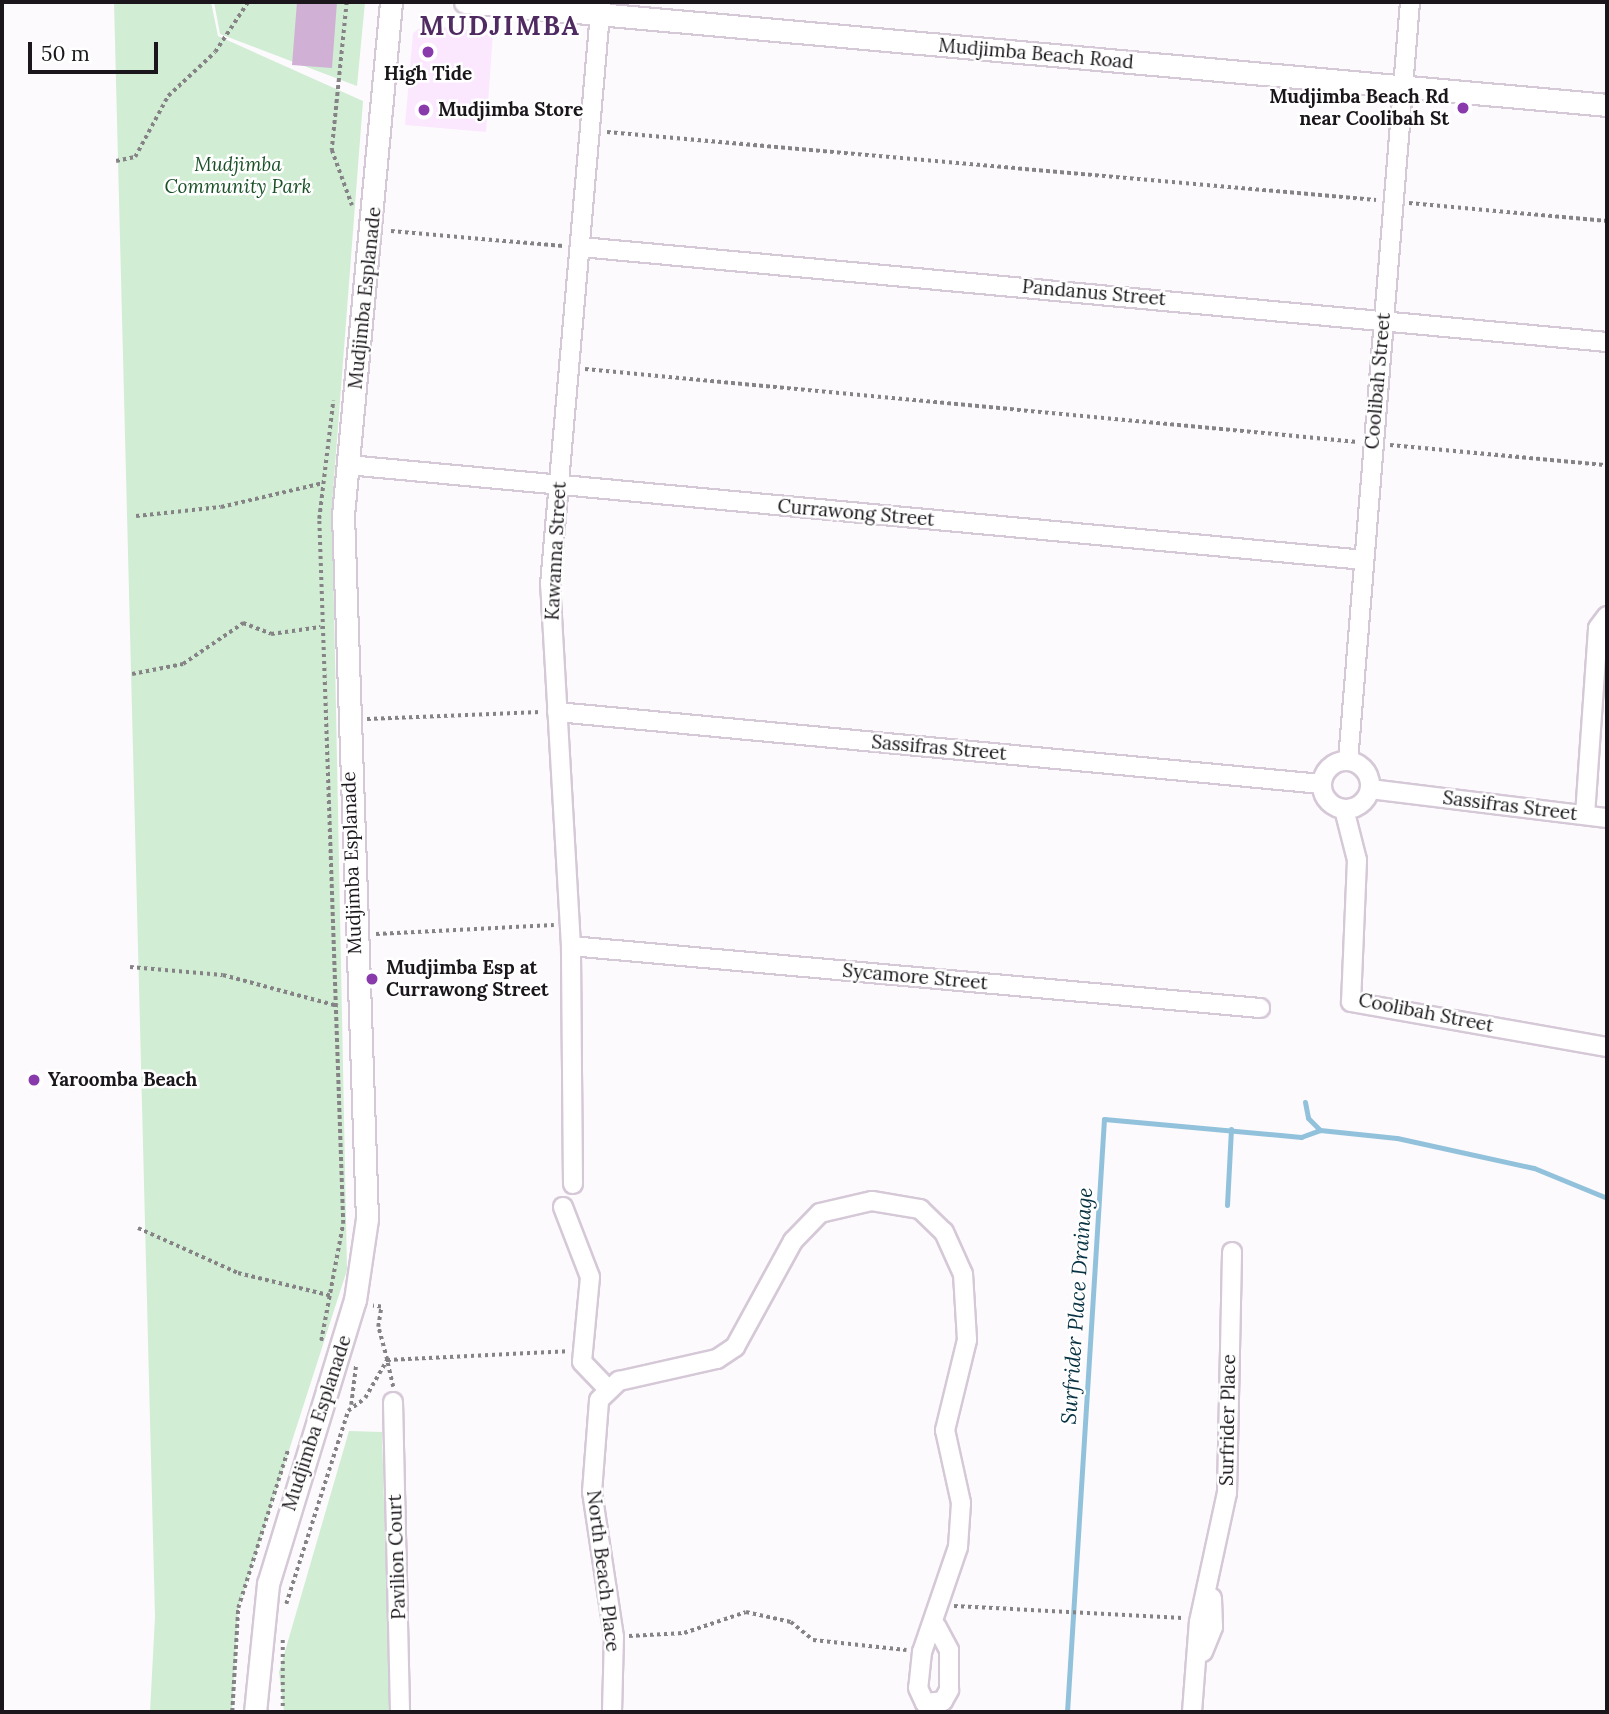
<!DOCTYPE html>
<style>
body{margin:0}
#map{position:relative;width:1609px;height:1714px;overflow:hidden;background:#fdfafd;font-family:Lora,serif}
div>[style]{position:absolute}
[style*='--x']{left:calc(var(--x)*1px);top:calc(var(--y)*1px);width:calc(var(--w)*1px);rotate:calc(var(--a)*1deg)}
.built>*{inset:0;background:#fbe8fe}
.green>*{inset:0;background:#d1edd4}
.stream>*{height:5px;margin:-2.5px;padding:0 2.5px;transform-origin:2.5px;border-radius:2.5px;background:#92c2db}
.building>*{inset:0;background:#d0b0d4}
.path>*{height:3.5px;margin-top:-1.75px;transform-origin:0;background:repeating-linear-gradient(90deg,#868387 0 3.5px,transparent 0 7px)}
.roads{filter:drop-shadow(2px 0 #d5c8d7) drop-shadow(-2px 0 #d5c8d7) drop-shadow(0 2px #d5c8d7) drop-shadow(0 -2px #d5c8d7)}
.minor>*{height:18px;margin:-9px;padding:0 9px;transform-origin:9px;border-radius:9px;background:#fff}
.minor>.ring{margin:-9px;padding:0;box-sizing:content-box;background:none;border:18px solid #fff;border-radius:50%}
.tertiary>*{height:21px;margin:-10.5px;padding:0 10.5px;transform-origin:10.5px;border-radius:10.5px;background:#fff}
.dots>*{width:19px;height:19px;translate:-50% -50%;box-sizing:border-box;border:4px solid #fff;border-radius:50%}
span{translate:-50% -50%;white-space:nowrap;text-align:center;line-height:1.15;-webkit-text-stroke:5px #fff;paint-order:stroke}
.street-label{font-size:19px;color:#1a161b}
.poi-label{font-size:19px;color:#1a161b;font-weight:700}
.right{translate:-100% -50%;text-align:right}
.left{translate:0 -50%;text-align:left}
.park-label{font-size:19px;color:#1a5127;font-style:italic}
.water-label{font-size:21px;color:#073244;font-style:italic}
.district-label{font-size:26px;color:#502b62;font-weight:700;letter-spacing:2px}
.frame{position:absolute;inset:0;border:4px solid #1a161b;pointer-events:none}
.scale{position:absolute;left:28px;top:42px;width:130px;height:32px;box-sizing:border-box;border:4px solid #1a161b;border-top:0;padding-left:9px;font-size:21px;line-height:24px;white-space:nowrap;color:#1a161b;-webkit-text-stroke:5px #fff;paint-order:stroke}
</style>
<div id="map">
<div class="built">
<div style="clip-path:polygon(424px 25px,493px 33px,486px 132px,405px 125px,413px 33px)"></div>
</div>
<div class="green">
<div style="clip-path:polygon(114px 2px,211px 2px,218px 36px,363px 101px,332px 505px,347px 1270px,238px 1609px,232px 1712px,150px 1712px,155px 1617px)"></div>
<div style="clip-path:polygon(214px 2px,365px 2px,357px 86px,220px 34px)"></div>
<div style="clip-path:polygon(349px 1431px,382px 1432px,390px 1712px,284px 1712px,279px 1672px)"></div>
</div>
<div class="stream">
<div style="--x:1305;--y:1102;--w:16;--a:79"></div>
<div style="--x:1308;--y:1118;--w:17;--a:45"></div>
<div style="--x:1320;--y:1130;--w:77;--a:5.9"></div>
<div style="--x:1397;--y:1138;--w:140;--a:12.4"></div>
<div style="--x:1534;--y:1168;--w:79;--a:22.3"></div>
<div style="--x:1227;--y:1205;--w:76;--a:-87"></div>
<div style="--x:1067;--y:1712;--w:594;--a:-86.43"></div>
<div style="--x:1104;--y:1119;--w:198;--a:5.2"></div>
<div style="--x:1301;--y:1137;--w:20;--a:-20"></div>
</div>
<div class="building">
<div style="clip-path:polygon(297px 2px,337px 2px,332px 68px,292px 65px)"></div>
</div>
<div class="path">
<div style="--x:347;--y:2;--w:149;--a:95.8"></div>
<div style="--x:332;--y:150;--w:59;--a:70"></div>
<div style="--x:607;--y:132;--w:772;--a:5.05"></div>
<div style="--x:116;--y:161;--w:19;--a:-12"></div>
<div style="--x:135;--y:157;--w:69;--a:-61.6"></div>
<div style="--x:168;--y:96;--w:64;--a:-43.1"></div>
<div style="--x:215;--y:52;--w:60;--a:-56.6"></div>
<div style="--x:1409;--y:203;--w:199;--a:5.2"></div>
<div style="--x:391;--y:231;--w:173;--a:5"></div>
<div style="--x:585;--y:369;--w:776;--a:5.39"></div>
<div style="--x:1390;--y:445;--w:218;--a:5.3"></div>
<div style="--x:136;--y:516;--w:85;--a:-6"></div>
<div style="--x:221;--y:507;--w:105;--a:-13.2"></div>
<div style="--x:132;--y:674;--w:52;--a:-11.1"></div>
<div style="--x:183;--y:664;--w:73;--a:-34.3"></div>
<div style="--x:243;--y:623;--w:30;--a:21"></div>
<div style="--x:271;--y:634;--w:50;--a:-8"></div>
<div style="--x:367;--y:719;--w:174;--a:-2.3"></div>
<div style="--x:376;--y:934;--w:178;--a:-2.9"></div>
<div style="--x:130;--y:967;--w:93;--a:4.9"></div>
<div style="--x:223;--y:975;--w:119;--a:15.1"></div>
<div style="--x:138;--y:1228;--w:110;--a:24.2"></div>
<div style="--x:238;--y:1273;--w:97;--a:13.7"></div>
<div style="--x:321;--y:1341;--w:119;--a:-79.4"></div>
<div style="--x:343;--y:1224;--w:705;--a:-91.95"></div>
<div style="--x:319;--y:519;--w:119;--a:-83.2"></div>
<div style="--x:393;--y:1387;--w:28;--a:-103"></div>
<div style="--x:387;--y:1360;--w:181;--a:-2.8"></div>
<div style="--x:351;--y:1405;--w:39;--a:-83"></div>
<div style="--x:286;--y:1604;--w:203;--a:-72.2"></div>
<div style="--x:348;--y:1411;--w:21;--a:-37"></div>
<div style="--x:365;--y:1398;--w:44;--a:-59.9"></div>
<div style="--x:387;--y:1360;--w:34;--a:-105"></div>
<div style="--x:378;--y:1327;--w:20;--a:-81"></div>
<div style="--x:381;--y:1307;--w:8;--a:-173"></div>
<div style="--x:954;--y:1606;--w:229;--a:3"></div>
<div style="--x:629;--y:1636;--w:55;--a:-3.1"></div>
<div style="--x:684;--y:1633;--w:65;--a:-18.7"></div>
<div style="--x:746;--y:1612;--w:46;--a:12.5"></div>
<div style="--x:791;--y:1622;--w:28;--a:39"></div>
<div style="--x:813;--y:1640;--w:94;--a:6.1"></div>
<div style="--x:283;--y:1640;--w:72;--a:90"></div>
<div style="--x:232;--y:1712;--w:104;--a:-86.7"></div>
<div style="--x:238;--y:1608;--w:167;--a:-72.5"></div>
</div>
<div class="roads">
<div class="minor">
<div style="--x:581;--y:247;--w:1030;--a:5.29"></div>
<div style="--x:348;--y:465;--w:1020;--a:5.34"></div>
<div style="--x:557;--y:712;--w:767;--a:5.38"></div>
<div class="ring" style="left:1322px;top:761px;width:30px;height:30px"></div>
<div style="--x:1348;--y:761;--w:762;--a:-85.33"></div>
<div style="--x:1370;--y:789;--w:239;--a:7"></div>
<div style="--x:1344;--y:809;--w:53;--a:75.7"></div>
<div style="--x:1357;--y:860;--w:142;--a:92.4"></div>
<div style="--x:1351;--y:1002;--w:260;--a:10"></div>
<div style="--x:1585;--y:815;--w:187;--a:-86"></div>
<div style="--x:1598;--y:628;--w:15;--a:-53"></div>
<div style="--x:571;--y:946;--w:692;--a:5.14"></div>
<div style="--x:573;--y:1184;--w:238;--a:-90.5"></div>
<div style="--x:571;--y:946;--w:362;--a:-93.3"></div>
<div style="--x:550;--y:585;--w:585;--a:-85"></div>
<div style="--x:563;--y:1207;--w:75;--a:68.9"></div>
<div style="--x:590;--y:1277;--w:85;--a:95.4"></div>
<div style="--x:582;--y:1362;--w:35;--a:46"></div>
<div style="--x:393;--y:1402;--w:310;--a:88.7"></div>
<div style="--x:1203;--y:1652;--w:27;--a:-68"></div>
<div style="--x:1213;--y:1627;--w:29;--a:-92"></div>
<div style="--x:612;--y:1712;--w:75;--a:-88.5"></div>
<div style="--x:614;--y:1637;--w:147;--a:-98.6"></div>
<div style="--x:592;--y:1492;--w:92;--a:-85.6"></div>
<div style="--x:599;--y:1400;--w:28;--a:-44"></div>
<div style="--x:619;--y:1381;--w:100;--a:-12.7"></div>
<div style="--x:717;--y:1359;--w:22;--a:-34"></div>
<div style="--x:735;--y:1347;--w:121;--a:-61.3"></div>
<div style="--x:793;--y:1241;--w:39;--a:-46"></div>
<div style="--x:820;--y:1213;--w:53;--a:-13"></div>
<div style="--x:872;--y:1201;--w:49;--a:9.5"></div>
<div style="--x:920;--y:1209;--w:33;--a:44"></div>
<div style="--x:944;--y:1232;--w:46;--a:65.7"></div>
<div style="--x:963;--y:1274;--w:66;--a:86.5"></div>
<div style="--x:967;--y:1340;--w:93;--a:103.7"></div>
<div style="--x:945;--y:1430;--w:75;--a:77.6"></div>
<div style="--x:961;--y:1503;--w:44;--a:93.9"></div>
<div style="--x:958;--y:1547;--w:111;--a:108.9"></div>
<div style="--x:922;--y:1652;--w:36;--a:96"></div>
<div style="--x:918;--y:1688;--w:17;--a:65"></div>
<div style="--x:925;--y:1703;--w:18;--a:-6"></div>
<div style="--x:943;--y:1701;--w:13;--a:-61"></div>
<div style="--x:949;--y:1690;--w:40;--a:-90"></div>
<div style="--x:949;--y:1650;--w:27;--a:-118"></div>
<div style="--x:1192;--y:1712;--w:90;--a:-85.6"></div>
<div style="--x:1199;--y:1622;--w:132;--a:-77.8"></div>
<div style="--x:1227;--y:1493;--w:241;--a:-88.8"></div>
</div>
<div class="tertiary">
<div style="--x:465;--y:2;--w:1147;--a:5.15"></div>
<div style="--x:255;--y:1712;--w:129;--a:-84.2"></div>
<div style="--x:268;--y:1584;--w:297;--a:-73"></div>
<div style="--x:355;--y:1300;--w:82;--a:-81.6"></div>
<div style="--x:367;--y:1219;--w:704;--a:-91.95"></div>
<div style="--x:343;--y:515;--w:515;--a:-84.65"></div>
</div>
</div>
<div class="dots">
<div style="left:428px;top:52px;background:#893aab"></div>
<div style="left:1463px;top:108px;background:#893aab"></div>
<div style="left:424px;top:110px;background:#893aab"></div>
<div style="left:372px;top:979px;background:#893aab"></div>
<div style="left:34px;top:1080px;background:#893aab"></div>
</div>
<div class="street-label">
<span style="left:1036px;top:54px;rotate:5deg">Mudjimba Beach Road</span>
<span style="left:1094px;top:293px;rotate:5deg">Pandanus Street</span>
<span style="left:365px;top:298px;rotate:-84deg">Mudjimba Esplanade</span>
<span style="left:1378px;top:381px;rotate:-85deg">Coolibah Street</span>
<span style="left:856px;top:513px;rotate:5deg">Currawong Street</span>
<span style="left:556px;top:551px;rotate:-87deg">Kawanna Street</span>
<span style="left:939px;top:748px;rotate:5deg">Sassifras Street</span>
<span style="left:1510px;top:806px;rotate:7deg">Sassifras Street</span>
<span style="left:352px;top:863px;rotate:-92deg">Mudjimba Esplanade</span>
<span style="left:915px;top:977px;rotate:5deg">Sycamore Street</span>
<span style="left:1426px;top:1013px;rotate:11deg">Coolibah Street</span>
<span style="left:1228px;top:1420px;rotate:-89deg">Surfrider Place</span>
<span style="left:317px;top:1423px;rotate:-72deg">Mudjimba Esplanade</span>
<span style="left:397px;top:1557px;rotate:-92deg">Pavilion Court</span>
<span style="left:603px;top:1571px;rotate:83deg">North Beach Place</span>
</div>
<div class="poi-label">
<span style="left:428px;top:74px">High Tide</span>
<span class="right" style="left:1449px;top:108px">Mudjimba Beach Rd<br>near Coolibah St</span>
<span class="left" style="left:438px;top:110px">Mudjimba Store</span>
<span class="left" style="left:386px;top:979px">Mudjimba Esp at<br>Currawong Street</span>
<span class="left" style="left:48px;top:1080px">Yaroomba Beach</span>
</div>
<div class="park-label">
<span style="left:238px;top:176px">Mudjimba<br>Community Park</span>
</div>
<div class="water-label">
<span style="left:1077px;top:1306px;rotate:-86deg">Surfrider Place Drainage</span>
</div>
<div class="district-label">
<span style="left:500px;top:26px">MUDJIMBA</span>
</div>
<div class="frame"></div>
<div class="scale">50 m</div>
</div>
